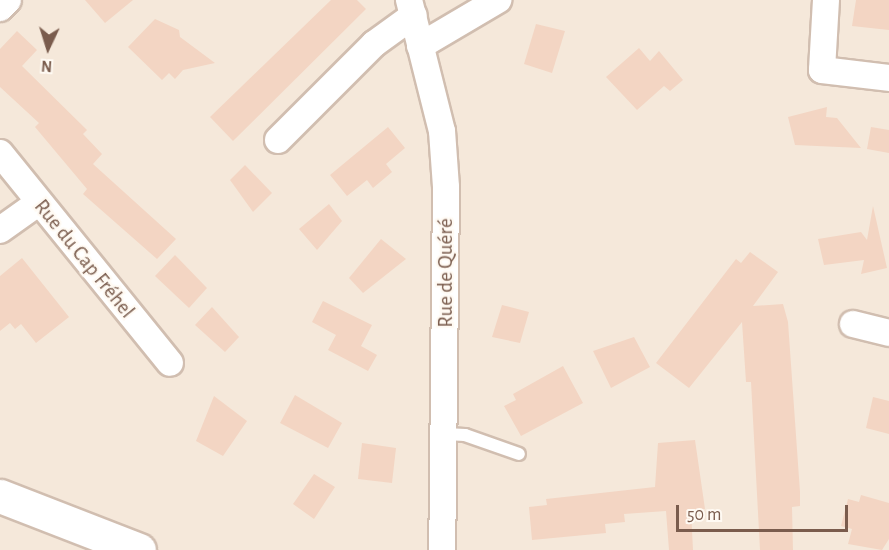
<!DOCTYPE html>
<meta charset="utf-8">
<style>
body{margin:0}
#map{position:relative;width:889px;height:550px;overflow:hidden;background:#fdf6ec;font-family:"Alegreya Sans",sans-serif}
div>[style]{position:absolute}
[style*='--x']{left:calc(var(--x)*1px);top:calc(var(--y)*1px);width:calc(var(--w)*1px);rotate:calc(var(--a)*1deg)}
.residential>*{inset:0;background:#f5e8da}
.building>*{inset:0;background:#f3d5c3}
.roads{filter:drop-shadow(2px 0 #d1beb0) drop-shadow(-2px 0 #d1beb0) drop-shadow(0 2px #d1beb0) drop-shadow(0 -2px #d1beb0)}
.service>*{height:12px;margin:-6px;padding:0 6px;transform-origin:6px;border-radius:6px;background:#fff}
.minor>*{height:26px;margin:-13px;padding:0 13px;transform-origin:13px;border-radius:13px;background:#fff}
.secondary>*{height:33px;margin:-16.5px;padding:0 16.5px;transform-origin:16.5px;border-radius:16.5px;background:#fff}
span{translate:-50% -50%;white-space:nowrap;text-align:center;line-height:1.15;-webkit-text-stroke:4.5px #fffaf3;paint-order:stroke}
.street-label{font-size:21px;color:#7a5c4d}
.north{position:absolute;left:18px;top:18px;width:60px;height:60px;-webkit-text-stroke:4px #fffaf3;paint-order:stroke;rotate:184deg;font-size:16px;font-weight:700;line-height:24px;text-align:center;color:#7a5c4d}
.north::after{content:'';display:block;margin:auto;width:21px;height:27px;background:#7a5c4d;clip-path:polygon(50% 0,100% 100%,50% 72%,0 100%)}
.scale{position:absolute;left:676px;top:505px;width:172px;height:27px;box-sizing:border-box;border:3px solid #7a5c4d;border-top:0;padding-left:8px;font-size:18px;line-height:21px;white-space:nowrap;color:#7a5c4d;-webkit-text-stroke:4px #fffaf3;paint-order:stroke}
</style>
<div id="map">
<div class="residential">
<div style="clip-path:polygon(0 0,889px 0,889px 550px,0 550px)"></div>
</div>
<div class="building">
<div style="clip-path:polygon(85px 0,133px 0,105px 23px)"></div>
<div style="clip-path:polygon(331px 0,357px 0,366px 9px,233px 141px,210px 117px)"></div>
<div style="clip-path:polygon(856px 0,889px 0,889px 30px,852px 26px)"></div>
<div style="clip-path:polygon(155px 19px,179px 30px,180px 37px,215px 63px,183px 70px,175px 79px,169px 73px,162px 80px,128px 47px)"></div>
<div style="clip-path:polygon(536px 24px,565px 31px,552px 73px,524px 64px)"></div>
<div style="clip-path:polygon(17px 31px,37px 50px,22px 66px,87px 130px,83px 134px,102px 154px,93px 164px,176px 239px,157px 259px,83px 194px,87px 189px,35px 127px,39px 123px,0 87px,0 49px)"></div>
<div style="clip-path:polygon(639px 48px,650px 61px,659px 51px,683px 80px,670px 91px,664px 86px,637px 110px,606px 77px)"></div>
<div style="clip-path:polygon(827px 107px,826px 117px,837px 118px,861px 148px,795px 145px,788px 117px)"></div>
<div style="clip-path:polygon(388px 127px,405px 148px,386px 164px,392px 172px,373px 188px,367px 180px,347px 196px,330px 175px)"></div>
<div style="clip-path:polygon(871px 127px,889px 130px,889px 153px,867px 149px)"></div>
<div style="clip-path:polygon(245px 165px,272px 193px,253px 212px,230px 180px)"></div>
<div style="clip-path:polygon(329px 204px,342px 221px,317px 250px,299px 229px)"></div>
<div style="clip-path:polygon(873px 206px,887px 268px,861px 274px,864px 260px,824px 265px,818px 239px,861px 232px,867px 240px)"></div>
<div style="clip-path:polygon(381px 239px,406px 259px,363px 293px,349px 278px)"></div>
<div style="clip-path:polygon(750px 252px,778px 272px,753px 306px,783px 304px,788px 322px,800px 492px,800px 506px,792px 507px,793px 550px,760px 550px,751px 382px,746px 382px,742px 322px,689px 388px,656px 363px,736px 259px,741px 263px)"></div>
<div style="clip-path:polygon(175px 255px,207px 288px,189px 308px,155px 276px)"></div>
<div style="clip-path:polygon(22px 258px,69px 317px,36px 343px,21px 324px,15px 329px,10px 323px,0 331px,0 276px)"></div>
<div style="clip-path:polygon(323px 301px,372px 325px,361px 346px,377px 355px,368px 371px,328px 350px,336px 335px,312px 322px)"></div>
<div style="clip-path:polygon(502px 305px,529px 312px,520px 343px,492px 337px)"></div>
<div style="clip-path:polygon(212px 307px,239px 337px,225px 352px,195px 325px)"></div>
<div style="clip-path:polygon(634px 337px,650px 367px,611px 388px,593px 351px)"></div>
<div style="clip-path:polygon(563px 366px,583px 403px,521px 436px,504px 406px,516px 400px,513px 394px)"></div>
<div style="clip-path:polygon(295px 395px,342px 423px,328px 448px,280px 423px)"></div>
<div style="clip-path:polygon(214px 396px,247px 421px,223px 456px,196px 441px)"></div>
<div style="clip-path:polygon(873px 397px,889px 401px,889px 434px,866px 428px)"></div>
<div style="clip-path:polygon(695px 440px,705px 509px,691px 510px,693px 550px,669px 550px,666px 511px,624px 514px,625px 522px,605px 524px,606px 533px,532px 540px,529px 507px,547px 505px,546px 499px,655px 487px,658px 443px)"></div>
<div style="clip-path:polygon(362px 443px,396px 448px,392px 483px,358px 479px)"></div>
<div style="clip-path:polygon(314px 474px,335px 487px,314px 519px,293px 504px)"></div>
<div style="clip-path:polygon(861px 495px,889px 503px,889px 539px,882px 550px,848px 544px,852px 529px,841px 526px,848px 499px,859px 502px)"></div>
</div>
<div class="roads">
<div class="service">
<div style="--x:445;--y:434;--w:20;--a:3"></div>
<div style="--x:465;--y:435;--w:57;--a:19.4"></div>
</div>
<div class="minor">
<div style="--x:409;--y:0;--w:135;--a:75.9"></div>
<div style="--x:442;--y:131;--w:56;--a:85.9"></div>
<div style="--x:446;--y:187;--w:363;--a:90.6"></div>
<div style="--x:826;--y:0;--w:70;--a:93.3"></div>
<div style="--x:822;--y:70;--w:67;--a:6.8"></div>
<div style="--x:0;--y:8;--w:11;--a:-45"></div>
<div style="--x:420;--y:46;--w:91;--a:-30.5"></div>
<div style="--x:278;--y:140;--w:136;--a:-45"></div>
<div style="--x:374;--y:44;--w:49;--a:-35.9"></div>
<div style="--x:0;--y:153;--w:270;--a:51"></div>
<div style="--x:0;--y:230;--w:47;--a:-35.4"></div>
<div style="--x:853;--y:324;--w:37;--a:14"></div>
</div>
<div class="secondary">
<div style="--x:0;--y:496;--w:149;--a:21.2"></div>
</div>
</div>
<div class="street-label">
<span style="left:84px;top:259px;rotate:51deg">Rue du Cap Fréhel</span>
<span style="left:446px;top:273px;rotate:-90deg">Rue de Quéré</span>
</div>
<div class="north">N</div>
<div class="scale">50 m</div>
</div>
